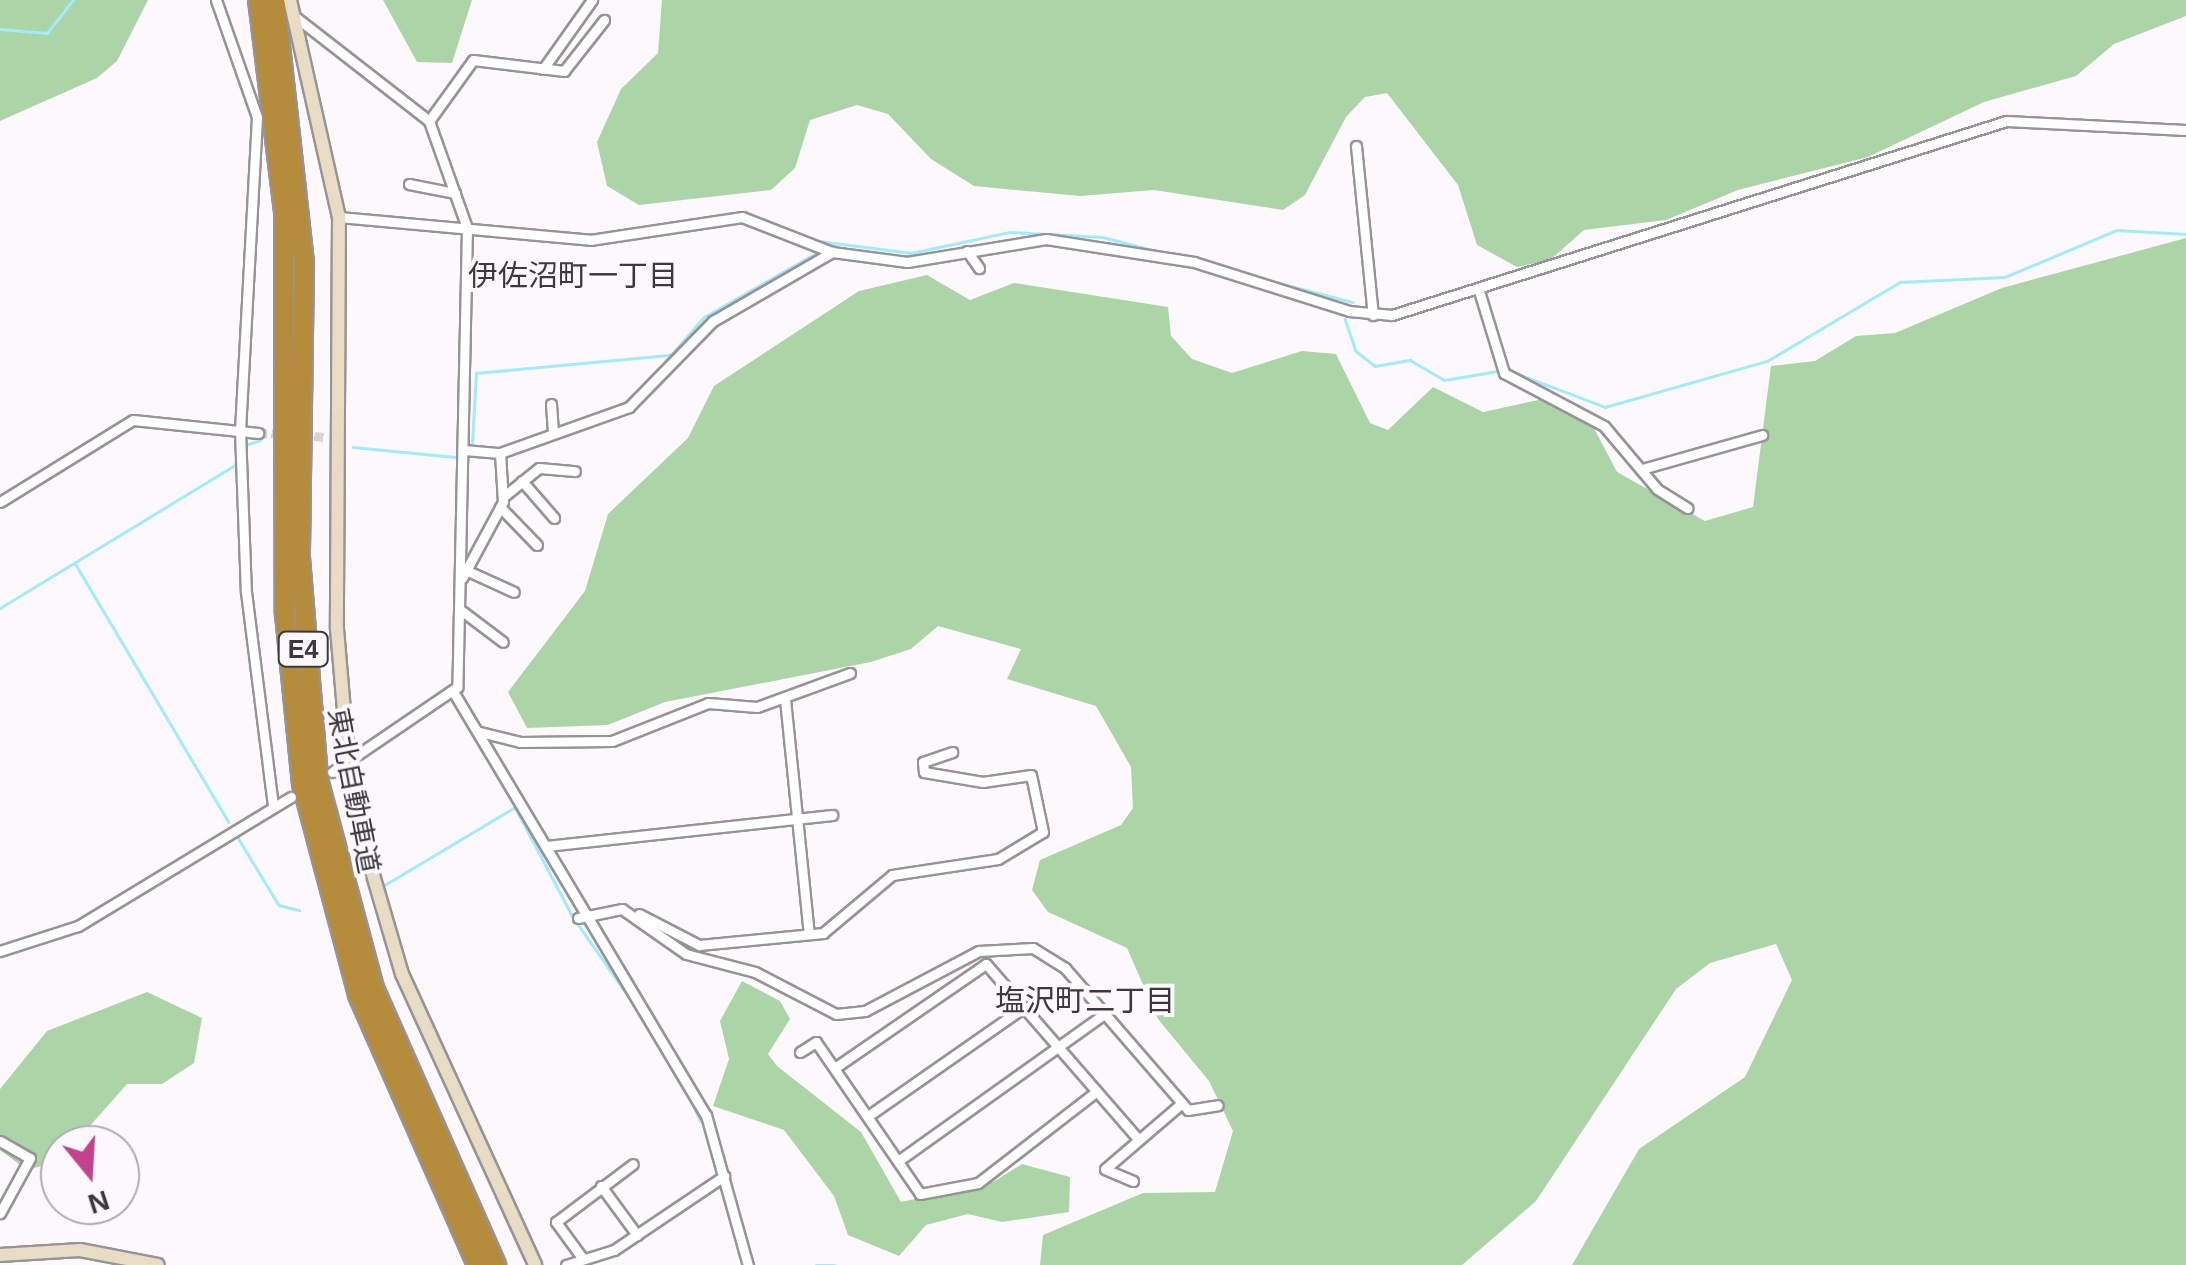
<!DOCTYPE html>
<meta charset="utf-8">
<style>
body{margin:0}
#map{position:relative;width:2186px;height:1265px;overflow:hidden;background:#fdf8fc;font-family:Arial,"Noto Sans JP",sans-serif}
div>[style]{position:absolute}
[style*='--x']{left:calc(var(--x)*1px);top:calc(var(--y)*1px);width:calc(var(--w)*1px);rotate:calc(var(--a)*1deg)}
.forest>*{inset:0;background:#abd5a6}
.stream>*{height:2.5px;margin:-1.25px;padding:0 1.25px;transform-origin:1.25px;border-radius:1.25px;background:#a1ebff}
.street-tunnel>*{height:9px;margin-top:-4.5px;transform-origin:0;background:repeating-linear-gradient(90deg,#d6d2d5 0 9px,transparent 0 13.5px)}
.roads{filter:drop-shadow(2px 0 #979397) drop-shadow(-2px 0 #979397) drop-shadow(0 2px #979397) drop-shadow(0 -2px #979397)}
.street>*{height:9px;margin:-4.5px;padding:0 4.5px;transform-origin:4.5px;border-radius:4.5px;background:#fff}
.secondary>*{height:12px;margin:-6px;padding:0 6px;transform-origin:6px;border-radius:6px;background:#e8dcc4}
.highway>*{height:18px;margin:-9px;padding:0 9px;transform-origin:9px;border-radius:9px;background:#b48c3c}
span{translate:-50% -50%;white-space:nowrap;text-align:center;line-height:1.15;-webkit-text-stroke:8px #fdf8fc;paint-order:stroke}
.shield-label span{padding:2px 8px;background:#fdf8fc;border:2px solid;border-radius:8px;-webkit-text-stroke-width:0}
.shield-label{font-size:25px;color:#3b393b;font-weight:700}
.street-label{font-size:28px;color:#3b393b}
.neighbourhood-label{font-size:30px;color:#3b393b}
.north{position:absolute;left:40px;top:1125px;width:100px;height:100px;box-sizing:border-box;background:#fdf8fc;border:2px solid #afacaf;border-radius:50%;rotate:162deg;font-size:28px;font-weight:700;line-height:40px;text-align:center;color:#3b393b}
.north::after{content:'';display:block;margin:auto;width:35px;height:45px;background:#c2428c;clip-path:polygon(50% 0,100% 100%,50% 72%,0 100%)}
</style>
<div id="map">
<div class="forest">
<div style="clip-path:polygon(0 0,148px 0,117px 61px,97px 78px,0 121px)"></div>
<div style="clip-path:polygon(383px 0,472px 0,452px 63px,417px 62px)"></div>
<div style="clip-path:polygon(662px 0,2186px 0,2186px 16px,2114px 44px,2076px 76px,1984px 102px,1868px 157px,1738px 190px,1666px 220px,1584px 230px,1550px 260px,1517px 267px,1477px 245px,1458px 185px,1387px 93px,1365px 97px,1346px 117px,1305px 195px,1283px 210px,1154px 190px,1080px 196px,974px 186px,931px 159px,888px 114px,857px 105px,810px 120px,795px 168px,771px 190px,639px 205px,607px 186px,597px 142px,621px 89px,658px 53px)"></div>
<div style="clip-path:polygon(2186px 238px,2186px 1265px,1572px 1265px,1639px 1149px,1745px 1077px,1792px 980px,1776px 944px,1710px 963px,1676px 989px,1536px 1201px,1462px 1265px,1040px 1265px,1043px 1235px,1143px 1193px,1215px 1192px,1233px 1131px,1209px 1081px,1158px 1019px,1127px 948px,1048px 912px,1032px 890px,1040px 860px,1121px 825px,1133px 808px,1131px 767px,1096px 706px,1007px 679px,1021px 649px,938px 626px,911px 649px,871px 662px,665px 702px,608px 725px,527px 728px,508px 692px,585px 591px,608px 514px,688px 438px,714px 386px,859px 291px,927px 275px,970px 300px,1014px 283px,1168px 307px,1171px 336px,1192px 359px,1232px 373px,1302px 351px,1336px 354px,1370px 423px,1388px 430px,1433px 387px,1483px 412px,1543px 399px,1586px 413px,1617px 472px,1705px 521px,1753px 507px,1771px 366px,1815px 361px,1856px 336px,1895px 333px,2002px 288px)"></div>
<div style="clip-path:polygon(742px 981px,780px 1001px,790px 1019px,768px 1054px,777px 1066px,861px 1132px,901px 1202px,993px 1182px,1022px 1164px,1070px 1177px,1069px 1212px,1002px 1222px,968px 1214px,926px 1225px,899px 1256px,848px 1235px,834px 1196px,784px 1130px,713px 1106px,729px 1059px,720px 1021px)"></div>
<div style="clip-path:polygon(147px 992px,202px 1018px,194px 1063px,162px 1084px,127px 1084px,73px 1145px,60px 1145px,56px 1162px,27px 1170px,0 1150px,0 1089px,47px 1031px)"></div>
</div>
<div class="stream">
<div style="--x:0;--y:29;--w:47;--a:4.9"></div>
<div style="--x:47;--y:33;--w:42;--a:-51.8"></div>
<div style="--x:819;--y:241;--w:93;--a:7.4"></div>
<div style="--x:911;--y:253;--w:101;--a:-12"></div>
<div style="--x:1010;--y:232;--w:93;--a:3.1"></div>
<div style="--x:1103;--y:237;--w:258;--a:14.6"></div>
<div style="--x:1345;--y:319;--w:34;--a:71"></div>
<div style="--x:1356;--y:351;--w:24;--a:38"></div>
<div style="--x:1375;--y:366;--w:36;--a:-10"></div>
<div style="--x:1410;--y:360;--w:39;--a:30"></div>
<div style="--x:1444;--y:380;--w:54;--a:-9.6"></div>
<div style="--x:1513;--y:372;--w:98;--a:20.8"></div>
<div style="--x:1605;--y:407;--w:168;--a:-15.9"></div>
<div style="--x:1767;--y:361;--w:155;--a:-30.7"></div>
<div style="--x:1900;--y:282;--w:105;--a:-2.7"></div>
<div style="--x:2005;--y:277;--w:121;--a:-22.8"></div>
<div style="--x:2117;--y:230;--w:69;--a:3.3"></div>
<div style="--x:472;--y:443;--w:70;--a:-86.7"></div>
<div style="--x:476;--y:373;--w:196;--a:-5.3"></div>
<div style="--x:671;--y:355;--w:50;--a:-49"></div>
<div style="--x:704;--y:317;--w:131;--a:-29.7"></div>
<div style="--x:243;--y:446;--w:18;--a:-19"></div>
<div style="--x:353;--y:447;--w:102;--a:5.6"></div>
<div style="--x:75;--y:563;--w:301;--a:59.3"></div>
<div style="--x:0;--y:608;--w:275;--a:-31.3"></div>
<div style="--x:235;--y:465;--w:14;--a:-82"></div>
<div style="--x:237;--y:836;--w:81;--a:58.7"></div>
<div style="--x:279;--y:905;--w:21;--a:14"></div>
<div style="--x:383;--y:886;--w:154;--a:-30.9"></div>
<div style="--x:515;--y:807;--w:124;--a:62.2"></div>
<div style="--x:573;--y:917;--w:113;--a:55"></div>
<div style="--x:688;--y:1094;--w:29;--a:65"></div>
<div style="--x:715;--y:1132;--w:139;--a:73.7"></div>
<div style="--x:816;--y:1265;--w:19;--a:0"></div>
</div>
<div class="street-tunnel">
<div style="--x:258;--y:433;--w:28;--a:2"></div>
<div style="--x:301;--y:435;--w:24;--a:5"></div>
</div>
<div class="roads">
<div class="street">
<div style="--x:216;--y:0;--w:124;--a:70.7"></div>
<div style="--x:257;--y:117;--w:314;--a:93.1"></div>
<div style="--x:240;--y:431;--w:161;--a:87.9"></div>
<div style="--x:246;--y:592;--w:216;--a:82.8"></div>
<div style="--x:293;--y:15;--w:172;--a:37.9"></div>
<div style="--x:429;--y:121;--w:114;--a:70.4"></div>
<div style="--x:467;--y:228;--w:459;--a:91.2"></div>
<div style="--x:457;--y:687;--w:151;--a:145.8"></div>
<div style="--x:543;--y:69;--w:85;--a:-54.6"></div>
<div style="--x:429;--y:121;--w:75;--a:-54.2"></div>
<div style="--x:473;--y:60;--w:92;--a:6.9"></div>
<div style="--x:564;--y:71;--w:65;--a:-51.9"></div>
<div style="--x:1356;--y:146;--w:170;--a:84.3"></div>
<div style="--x:409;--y:184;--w:47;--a:11.1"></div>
<div style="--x:339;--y:217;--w:252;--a:5.2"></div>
<div style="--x:590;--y:240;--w:154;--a:-8.6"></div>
<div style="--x:742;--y:217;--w:97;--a:21.3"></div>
<div style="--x:832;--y:252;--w:76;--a:7.6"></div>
<div style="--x:907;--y:262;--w:141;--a:-9.4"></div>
<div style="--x:1046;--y:239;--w:150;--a:8.8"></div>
<div style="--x:1194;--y:262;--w:163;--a:17.5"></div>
<div style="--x:1349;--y:311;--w:43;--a:5.3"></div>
<div style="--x:1392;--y:315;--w:644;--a:-17.53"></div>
<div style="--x:2006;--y:121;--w:180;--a:2.9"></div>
<div style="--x:967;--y:251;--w:21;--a:55"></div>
<div style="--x:1479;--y:291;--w:86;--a:73"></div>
<div style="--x:1504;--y:373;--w:113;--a:27.9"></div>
<div style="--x:1604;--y:426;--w:82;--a:49.9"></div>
<div style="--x:1657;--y:489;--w:36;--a:32"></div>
<div style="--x:551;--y:404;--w:27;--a:86"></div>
<div style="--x:464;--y:450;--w:36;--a:5"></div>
<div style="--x:500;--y:453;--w:137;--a:-19.6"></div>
<div style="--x:629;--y:407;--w:120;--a:-45.7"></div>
<div style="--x:713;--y:321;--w:138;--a:-30.1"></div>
<div style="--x:1642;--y:469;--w:125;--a:-15.8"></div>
<div style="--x:522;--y:481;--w:49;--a:49.1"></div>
<div style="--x:503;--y:497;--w:46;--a:-38.9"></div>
<div style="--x:539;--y:468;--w:36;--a:5"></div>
<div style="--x:0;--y:502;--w:156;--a:-31.7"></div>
<div style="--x:133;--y:420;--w:126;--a:5.9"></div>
<div style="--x:500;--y:507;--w:53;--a:45.8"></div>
<div style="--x:470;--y:572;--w:48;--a:24.4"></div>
<div style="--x:462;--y:578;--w:86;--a:-61.7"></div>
<div style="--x:503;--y:502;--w:49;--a:-93.5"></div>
<div style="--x:462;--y:611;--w:51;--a:37.1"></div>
<div style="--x:454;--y:693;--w:492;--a:59.2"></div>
<div style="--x:706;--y:1115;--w:156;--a:74.4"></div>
<div style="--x:785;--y:699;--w:236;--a:84.2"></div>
<div style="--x:480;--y:732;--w:41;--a:14"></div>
<div style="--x:520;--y:742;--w:92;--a:-0.6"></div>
<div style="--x:612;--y:741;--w:103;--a:-21.6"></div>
<div style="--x:708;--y:703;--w:49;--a:4.7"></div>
<div style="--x:757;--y:707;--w:99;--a:-20.1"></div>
<div style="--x:546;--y:846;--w:288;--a:-6.2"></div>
<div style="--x:639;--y:914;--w:68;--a:27.3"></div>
<div style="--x:699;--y:945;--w:125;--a:-5.5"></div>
<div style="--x:823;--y:933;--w:90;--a:-40"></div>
<div style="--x:892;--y:875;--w:107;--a:-8.6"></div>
<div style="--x:998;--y:859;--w:52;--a:-31"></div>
<div style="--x:1043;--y:832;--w:58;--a:-101.9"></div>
<div style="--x:1031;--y:775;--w:49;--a:171.7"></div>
<div style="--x:983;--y:782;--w:60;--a:-170.4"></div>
<div style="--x:924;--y:772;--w:10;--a:-96"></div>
<div style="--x:923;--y:762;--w:31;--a:-19"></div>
<div style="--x:578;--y:918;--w:45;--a:-11.6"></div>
<div style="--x:622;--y:909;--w:78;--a:35.1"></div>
<div style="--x:686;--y:954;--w:71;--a:14.6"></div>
<div style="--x:755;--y:972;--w:91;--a:27.4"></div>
<div style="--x:836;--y:1014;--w:29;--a:-6"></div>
<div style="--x:865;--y:1011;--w:129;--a:-27.8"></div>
<div style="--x:979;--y:951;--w:54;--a:-3.2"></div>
<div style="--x:1033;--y:948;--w:38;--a:32"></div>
<div style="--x:1065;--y:968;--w:188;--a:49.1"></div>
<div style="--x:1188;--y:1110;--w:30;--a:-9"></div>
<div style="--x:0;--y:951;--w:82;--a:-17.8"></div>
<div style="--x:78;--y:926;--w:249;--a:-31.2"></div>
<div style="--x:800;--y:1052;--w:19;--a:-32"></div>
<div style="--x:816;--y:1042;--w:184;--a:55.6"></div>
<div style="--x:920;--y:1194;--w:59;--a:-10.7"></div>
<div style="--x:978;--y:1183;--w:150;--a:-37.7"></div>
<div style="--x:836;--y:1067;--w:182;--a:-34.5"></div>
<div style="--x:986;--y:964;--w:233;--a:49"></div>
<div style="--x:868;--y:1116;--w:190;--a:-34.9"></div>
<div style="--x:0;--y:1141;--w:34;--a:30"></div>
<div style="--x:30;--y:1158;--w:63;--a:118.6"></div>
<div style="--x:898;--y:1161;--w:253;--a:-35.5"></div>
<div style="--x:1133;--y:1181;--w:30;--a:-157"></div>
<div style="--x:1105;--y:1169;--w:101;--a:-40.6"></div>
<div style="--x:601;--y:1186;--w:61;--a:53.7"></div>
<div style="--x:583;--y:1259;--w:46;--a:-126.1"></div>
<div style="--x:556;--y:1222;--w:96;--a:-37"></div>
<div style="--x:566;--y:1265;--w:50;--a:-17.4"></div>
<div style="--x:614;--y:1250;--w:133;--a:-33.9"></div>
</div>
<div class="secondary">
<div style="--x:290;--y:0;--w:222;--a:77.3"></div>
<div style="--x:339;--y:217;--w:412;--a:90.3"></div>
<div style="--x:337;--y:629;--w:175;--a:85.1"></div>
<div style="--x:352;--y:803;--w:178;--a:73.7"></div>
<div style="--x:402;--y:974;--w:320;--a:65.4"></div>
<div style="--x:0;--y:1255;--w:80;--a:-3.6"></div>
<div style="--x:80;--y:1250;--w:79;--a:10.9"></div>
</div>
<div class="highway">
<div style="--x:258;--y:0;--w:214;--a:83"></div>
<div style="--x:284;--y:212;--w:402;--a:89.9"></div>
<div style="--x:285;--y:614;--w:171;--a:84.3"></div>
<div style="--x:302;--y:784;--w:218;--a:75.1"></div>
<div style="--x:358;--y:995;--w:295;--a:66.2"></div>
<div style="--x:275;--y:0;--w:265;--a:83.7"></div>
<div style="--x:304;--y:263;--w:295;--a:90.8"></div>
<div style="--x:300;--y:558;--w:222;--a:85.3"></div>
<div style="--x:318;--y:779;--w:216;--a:75"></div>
<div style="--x:374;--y:988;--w:303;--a:66.2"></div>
</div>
</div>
<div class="shield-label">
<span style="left:303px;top:649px">E4</span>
</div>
<div class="street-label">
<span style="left:353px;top:791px;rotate:79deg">東北自動車道</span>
</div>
<div class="neighbourhood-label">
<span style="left:573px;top:276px">伊佐沼町一丁目</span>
<span style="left:1085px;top:1001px">塩沢町二丁目</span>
</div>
<div class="north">N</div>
</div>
